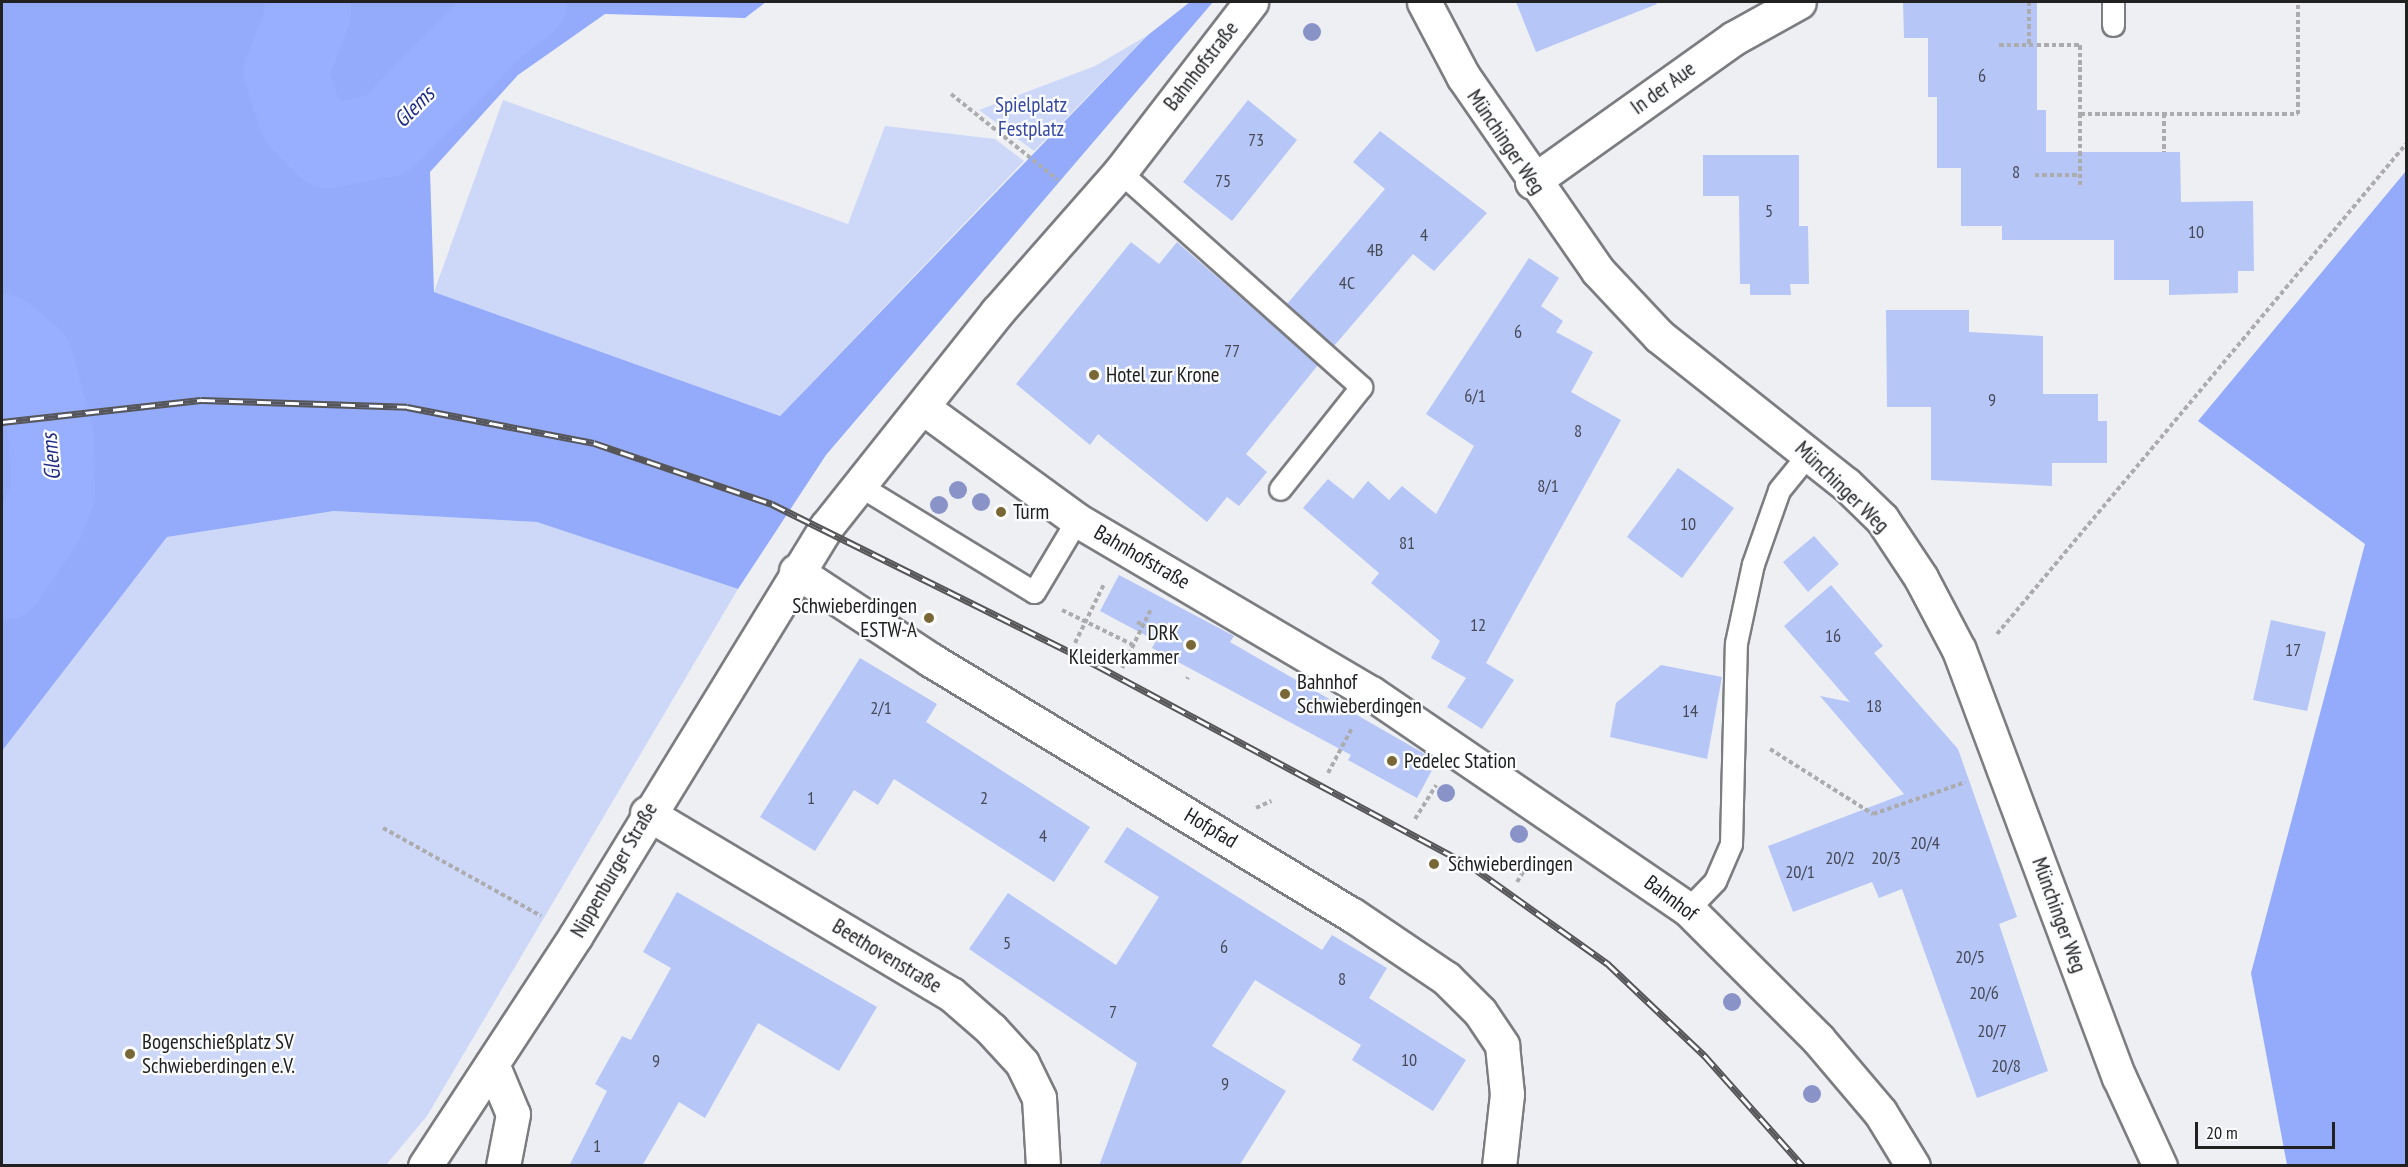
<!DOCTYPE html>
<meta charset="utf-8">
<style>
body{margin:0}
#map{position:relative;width:2408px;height:1167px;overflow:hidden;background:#eeeff3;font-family:"PT Sans Narrow",sans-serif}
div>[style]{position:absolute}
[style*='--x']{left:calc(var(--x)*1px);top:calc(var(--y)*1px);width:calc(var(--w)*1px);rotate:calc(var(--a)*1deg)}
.green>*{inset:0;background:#cdd8f9}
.forest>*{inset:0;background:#94abfb}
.river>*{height:84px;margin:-42px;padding:0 42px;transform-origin:42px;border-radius:42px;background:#97affe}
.building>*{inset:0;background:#b6c6f7}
.path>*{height:4px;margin-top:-2px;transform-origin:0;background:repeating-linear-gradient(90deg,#acacaf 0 4.5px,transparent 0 7.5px)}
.roads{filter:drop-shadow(2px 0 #7c7d80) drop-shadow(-2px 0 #7c7d80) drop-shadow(0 2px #7c7d80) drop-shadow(0 -2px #7c7d80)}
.lane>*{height:21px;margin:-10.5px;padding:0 10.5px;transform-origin:10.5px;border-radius:10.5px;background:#fff}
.street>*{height:33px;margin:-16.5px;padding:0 16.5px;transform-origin:16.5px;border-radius:16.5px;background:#fff}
.rail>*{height:7px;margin-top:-3.5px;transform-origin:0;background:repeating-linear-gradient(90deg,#fcfdff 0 14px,#565658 0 28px);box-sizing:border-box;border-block:2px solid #565658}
.trees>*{width:18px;height:18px;margin:-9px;border-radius:50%;background:#8993c7}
.dots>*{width:16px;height:16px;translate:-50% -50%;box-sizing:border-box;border:3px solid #fcfdff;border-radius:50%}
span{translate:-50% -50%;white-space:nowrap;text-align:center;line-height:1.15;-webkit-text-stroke:4.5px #fcfdff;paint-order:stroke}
.number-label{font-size:18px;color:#464a57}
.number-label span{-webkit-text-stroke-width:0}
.street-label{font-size:21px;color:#212122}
.park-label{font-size:21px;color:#3648a3}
.poi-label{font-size:21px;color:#212122}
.left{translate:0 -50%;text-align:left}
.right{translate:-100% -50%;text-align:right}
.water-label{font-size:22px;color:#212d85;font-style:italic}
.frame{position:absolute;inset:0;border:3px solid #212122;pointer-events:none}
.scale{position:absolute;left:2195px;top:1122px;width:140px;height:27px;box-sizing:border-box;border:3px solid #212122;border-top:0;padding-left:8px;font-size:18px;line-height:21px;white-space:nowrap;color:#212122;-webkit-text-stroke:4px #fcfdff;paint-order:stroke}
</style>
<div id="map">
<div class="green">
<div style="clip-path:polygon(1148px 35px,1034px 151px,979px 110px,1095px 66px)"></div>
<div style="clip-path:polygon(503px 100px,848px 224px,885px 126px,995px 139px,1024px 161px,780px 416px,434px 292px)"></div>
<div style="clip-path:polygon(334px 511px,538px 522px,738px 589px,427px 1116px,386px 1165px,2px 1165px,2px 751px,167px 537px)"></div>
</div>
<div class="forest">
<div style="clip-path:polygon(2px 2px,766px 2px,745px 18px,605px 14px,518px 75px,430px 172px,434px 292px,780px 416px,1148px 35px,1190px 2px,1213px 2px,826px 455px,738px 589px,537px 522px,334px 511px,167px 537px,2px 751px)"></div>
<div style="clip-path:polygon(2406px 171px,2406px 1165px,2287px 1165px,2251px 973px,2365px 544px,2198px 421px)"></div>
</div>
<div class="river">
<div style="--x:306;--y:2;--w:10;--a:73"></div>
<div style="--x:309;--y:12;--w:65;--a:110.7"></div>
<div style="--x:286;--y:73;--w:48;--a:71.9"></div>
<div style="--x:301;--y:119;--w:38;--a:45"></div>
<div style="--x:328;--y:146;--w:59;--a:-10.7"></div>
<div style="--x:386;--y:135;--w:154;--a:-45.5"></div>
<div style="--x:494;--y:25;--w:39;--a:-37"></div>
<div style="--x:2;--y:336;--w:38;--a:40"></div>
<div style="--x:31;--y:360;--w:81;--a:74.9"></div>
<div style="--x:52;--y:438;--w:55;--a:89"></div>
<div style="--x:53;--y:493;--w:30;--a:111"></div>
<div style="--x:42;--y:521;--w:70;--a:124.6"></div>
</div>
<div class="building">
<div style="clip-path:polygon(1516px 2px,1656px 2px,1657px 4px,1536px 52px)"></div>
<div style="clip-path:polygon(1903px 2px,2037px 2px,2037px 110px,2046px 110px,2046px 152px,2180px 152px,2181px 202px,2253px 201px,2254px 271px,2238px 271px,2238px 293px,2169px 295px,2169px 280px,2114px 280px,2114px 240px,2002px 240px,2002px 226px,1961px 226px,1961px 168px,1937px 168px,1937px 97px,1928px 97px,1928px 38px,1904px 38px)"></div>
<div style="clip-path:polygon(1248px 100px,1297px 140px,1232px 221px,1183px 182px)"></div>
<div style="clip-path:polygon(1380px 131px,1487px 213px,1434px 271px,1413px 254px,1334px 346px,1287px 304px,1385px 189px,1353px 162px)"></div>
<div style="clip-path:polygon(1703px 155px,1799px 155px,1799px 226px,1808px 226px,1809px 284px,1790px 284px,1791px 295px,1750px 295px,1750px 284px,1740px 284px,1739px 196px,1703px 196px)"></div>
<div style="clip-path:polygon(1131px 242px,1159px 264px,1177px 242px,1318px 365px,1246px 454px,1267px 472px,1239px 506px,1227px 497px,1207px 522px,1098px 434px,1090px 445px,1016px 384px)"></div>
<div style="clip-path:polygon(1529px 258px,1559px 278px,1541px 306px,1563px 321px,1556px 332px,1593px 352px,1571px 392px,1621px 420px,1486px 663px,1514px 680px,1482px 729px,1447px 707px,1466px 678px,1431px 658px,1440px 641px,1371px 583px,1379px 573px,1303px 508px,1328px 479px,1353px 499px,1368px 481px,1389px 500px,1402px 486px,1436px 514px,1474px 446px,1426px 414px)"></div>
<div style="clip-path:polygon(1886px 310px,1969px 310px,1969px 332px,2043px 336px,2043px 394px,2098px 394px,2098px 421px,2107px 421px,2107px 463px,2052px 463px,2052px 486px,1931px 480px,1931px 407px,1887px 407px)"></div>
<div style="clip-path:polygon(1678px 468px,1734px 508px,1682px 578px,1627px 537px)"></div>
<div style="clip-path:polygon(1814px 536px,1839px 564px,1808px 592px,1783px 562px)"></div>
<div style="clip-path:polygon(1119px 575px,1234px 636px,1230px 642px,1437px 761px,1417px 798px,1348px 760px,1351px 755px,1152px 648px,1156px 641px,1100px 611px)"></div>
<div style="clip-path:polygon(1831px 585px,1883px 646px,1874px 653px,1958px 749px,2017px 917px,1999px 924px,2048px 1071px,1977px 1098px,1902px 889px,1879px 898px,1872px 882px,1793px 912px,1768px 846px,1904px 794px,1820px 696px,1850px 702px,1784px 626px)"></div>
<div style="clip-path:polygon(2271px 620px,2326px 632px,2307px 711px,2253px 700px)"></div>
<div style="clip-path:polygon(860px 658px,937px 704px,926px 722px,1090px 827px,1054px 882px,894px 779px,878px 805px,854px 790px,815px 851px,760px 817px)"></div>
<div style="clip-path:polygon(1661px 665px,1722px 677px,1707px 759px,1610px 737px,1616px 703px)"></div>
<div style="clip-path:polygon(1127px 827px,1322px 950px,1332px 935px,1387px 968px,1369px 998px,1466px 1060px,1433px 1111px,1352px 1060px,1361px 1045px,1255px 980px,1212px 1046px,1286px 1091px,1239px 1166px,1099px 1166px,1137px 1063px,969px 949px,1008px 893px,1116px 965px,1159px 897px,1104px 862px)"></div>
<div style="clip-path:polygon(677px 892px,877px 1007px,839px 1071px,758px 1023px,705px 1118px,679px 1102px,642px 1166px,569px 1166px,607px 1091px,595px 1084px,622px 1036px,631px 1040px,671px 968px,643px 952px)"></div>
</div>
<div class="path">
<div style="--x:2029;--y:2;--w:43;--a:90"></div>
<div style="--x:2029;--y:45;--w:51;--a:0"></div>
<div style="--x:2080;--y:45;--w:69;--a:90"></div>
<div style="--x:2080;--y:114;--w:218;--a:0"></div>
<div style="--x:2298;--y:114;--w:112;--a:-90"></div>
<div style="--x:1999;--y:45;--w:30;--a:0"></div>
<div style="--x:951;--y:94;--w:137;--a:38.8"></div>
<div style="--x:2080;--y:114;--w:71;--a:90"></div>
<div style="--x:2164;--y:114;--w:38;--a:90"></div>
<div style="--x:2035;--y:175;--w:45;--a:0"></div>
<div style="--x:1062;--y:610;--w:79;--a:26.2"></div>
<div style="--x:1137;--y:622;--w:7;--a:27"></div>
<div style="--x:1997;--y:634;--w:638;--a:-50.15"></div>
<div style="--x:1075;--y:643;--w:66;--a:-63.8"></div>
<div style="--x:1122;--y:668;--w:66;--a:-63.8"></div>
<div style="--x:1187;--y:679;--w:2;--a:-63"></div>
<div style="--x:1770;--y:749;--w:122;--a:32.3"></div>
<div style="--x:1873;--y:814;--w:98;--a:-19"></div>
<div style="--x:1328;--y:773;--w:51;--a:-61.9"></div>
<div style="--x:1256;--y:808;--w:17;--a:-25"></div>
<div style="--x:1415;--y:819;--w:40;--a:-58"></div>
<div style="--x:383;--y:828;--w:181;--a:29.1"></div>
<div style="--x:1517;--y:882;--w:32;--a:-58"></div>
</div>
<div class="roads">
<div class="lane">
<div style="--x:2113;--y:2;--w:23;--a:90"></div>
<div style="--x:1120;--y:172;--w:323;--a:41.7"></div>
<div style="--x:1361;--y:387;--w:130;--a:128.5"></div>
<div style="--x:857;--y:484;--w:207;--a:31.4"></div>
<div style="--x:1034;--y:592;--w:84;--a:-59.2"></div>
<div style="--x:1688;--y:909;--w:39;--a:-46"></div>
<div style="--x:1715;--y:881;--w:40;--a:-66.6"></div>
<div style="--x:1731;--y:844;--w:201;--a:-88.6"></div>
<div style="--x:1736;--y:643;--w:81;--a:-77.9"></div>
<div style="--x:1753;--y:564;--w:78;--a:-70.6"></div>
<div style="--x:1779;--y:490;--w:49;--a:-50.8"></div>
</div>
<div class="street">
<div style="--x:1424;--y:2;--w:84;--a:62.2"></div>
<div style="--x:1463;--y:76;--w:237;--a:55.3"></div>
<div style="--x:1598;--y:271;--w:89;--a:46.8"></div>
<div style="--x:1659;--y:336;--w:238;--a:38.4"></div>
<div style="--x:1846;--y:484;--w:50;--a:44.2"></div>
<div style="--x:1882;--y:519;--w:71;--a:56.5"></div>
<div style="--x:1921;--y:578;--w:81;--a:62.2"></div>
<div style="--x:1959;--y:650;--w:456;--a:69.5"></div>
<div style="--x:2119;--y:1077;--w:98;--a:65.3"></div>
<div style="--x:1532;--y:182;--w:248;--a:-35.5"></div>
<div style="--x:1734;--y:38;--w:74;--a:-29"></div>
<div style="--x:922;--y:407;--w:192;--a:36.1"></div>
<div style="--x:1077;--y:520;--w:341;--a:30.5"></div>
<div style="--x:1371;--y:693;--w:384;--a:34.3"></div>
<div style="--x:1688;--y:909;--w:184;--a:45"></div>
<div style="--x:1818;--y:1039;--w:96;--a:49.7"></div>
<div style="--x:1880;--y:1112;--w:63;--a:58.6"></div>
<div style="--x:796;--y:571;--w:162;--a:33.4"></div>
<div style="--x:931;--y:660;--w:491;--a:31.2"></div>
<div style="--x:1351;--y:914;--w:115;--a:34"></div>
<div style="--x:1446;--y:978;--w:48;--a:45"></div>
<div style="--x:1480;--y:1012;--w:40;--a:56"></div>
<div style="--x:1502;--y:1045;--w:49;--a:84.2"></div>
<div style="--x:1507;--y:1094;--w:72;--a:96.3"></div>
<div style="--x:647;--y:813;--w:354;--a:30.8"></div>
<div style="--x:951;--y:994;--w:53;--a:41.2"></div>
<div style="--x:991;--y:1029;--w:46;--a:47.6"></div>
<div style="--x:1022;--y:1063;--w:39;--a:64"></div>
<div style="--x:1039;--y:1098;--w:68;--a:86.6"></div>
<div style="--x:492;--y:1064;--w:54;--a:67.2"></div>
<div style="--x:513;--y:1114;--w:53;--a:100.9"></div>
<div style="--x:425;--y:1166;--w:276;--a:-56.8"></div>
<div style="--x:576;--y:935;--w:479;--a:-58.5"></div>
<div style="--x:826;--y:527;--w:275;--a:-51.5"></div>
<div style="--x:997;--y:312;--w:186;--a:-48.7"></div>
<div style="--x:1120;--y:172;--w:215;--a:-52.4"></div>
</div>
</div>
<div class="rail">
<div style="--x:2;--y:422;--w:200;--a:-6.3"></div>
<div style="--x:201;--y:400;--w:206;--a:1.9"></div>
<div style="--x:407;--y:407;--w:190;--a:10.9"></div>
<div style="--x:594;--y:443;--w:188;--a:18.9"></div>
<div style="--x:772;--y:504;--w:364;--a:26.4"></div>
<div style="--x:1098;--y:666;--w:420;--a:28.2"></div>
<div style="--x:1468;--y:864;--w:171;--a:35.5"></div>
<div style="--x:1607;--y:963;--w:134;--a:43.5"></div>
<div style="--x:1704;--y:1055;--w:149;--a:48.3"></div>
</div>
<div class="trees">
<div style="left:1312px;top:32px"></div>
<div style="left:958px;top:490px"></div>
<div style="left:981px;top:502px"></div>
<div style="left:939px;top:505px"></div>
<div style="left:1446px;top:793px"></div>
<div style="left:1519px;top:834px"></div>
<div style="left:1732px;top:1002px"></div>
<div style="left:1812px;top:1094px"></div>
</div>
<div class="dots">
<div style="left:1094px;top:375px;background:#796735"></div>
<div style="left:1001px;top:512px;background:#796735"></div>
<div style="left:929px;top:618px;background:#796735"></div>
<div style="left:1191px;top:645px;background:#796735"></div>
<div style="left:1285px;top:694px;background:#796735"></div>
<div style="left:1392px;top:761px;background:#796735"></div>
<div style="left:1434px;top:864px;background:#796735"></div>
<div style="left:130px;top:1054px;background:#796735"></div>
</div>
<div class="number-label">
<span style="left:1982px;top:76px">6</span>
<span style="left:1256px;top:140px">73</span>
<span style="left:2016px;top:172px">8</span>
<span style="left:1223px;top:181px">75</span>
<span style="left:1769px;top:211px">5</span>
<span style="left:2196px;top:232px">10</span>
<span style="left:1424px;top:235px">4</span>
<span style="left:1375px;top:250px">4B</span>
<span style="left:1347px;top:283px">4C</span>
<span style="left:1518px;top:332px">6</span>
<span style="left:1232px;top:351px">77</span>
<span style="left:1475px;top:396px">6/1</span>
<span style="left:1992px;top:400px">9</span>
<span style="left:1578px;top:431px">8</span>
<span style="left:1548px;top:486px">8/1</span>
<span style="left:1688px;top:524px">10</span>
<span style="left:1407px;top:543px">81</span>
<span style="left:1478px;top:625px">12</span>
<span style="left:1833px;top:636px">16</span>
<span style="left:2293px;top:650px">17</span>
<span style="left:1874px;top:706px">18</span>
<span style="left:881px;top:708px">2/1</span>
<span style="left:1690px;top:711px">14</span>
<span style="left:811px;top:798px">1</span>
<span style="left:984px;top:798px">2</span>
<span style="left:1043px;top:836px">4</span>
<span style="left:1925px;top:843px">20/4</span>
<span style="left:1840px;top:858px">20/2</span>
<span style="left:1886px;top:858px">20/3</span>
<span style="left:1800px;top:872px">20/1</span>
<span style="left:1007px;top:943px">5</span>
<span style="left:1224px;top:947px">6</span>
<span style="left:1970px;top:957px">20/5</span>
<span style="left:1342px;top:979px">8</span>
<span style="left:1984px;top:993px">20/6</span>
<span style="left:1113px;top:1012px">7</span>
<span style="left:1992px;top:1031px">20/7</span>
<span style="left:1409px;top:1060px">10</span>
<span style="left:656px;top:1061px">9</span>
<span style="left:2006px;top:1066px">20/8</span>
<span style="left:1225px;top:1084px">9</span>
<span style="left:597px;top:1146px">1</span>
</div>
<div class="street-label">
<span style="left:1201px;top:66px;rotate:-52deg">Bahnhofstraße</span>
<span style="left:1663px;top:88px;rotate:-36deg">In der Aue</span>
<span style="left:1506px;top:142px;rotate:56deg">Münchinger Weg</span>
<span style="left:1842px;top:487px;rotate:44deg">Münchinger Weg</span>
<span style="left:1142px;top:557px;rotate:30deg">Bahnhofstraße</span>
<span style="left:1211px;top:828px;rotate:31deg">Hofpfad</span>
<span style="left:614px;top:870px;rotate:-60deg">Nippenburger Straße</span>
<span style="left:1671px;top:898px;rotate:37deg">Bahnhof</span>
<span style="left:2059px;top:915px;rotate:70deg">Münchinger Weg</span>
<span style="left:887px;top:956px;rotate:31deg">Beethovenstraße</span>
</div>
<div class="park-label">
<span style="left:1031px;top:117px">Spielplatz<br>Festplatz</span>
</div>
<div class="poi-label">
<span class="left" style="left:1106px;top:375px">Hotel zur Krone</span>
<span class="left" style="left:1013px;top:512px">Turm</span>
<span class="right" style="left:917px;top:618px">Schwieberdingen<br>ESTW-A</span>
<span class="right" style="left:1179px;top:645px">DRK<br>Kleiderkammer</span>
<span class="left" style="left:1297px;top:694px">Bahnhof<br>Schwieberdingen</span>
<span class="left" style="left:1404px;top:761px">Pedelec Station</span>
<span class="left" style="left:1448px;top:864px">Schwieberdingen</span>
<span class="left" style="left:142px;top:1054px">Bogenschießplatz SV<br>Schwieberdingen e.V.</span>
</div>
<div class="water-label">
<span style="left:414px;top:107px;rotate:-45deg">Glems</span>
<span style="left:51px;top:457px;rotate:-95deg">Glems</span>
</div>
<div class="frame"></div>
<div class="scale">20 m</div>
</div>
